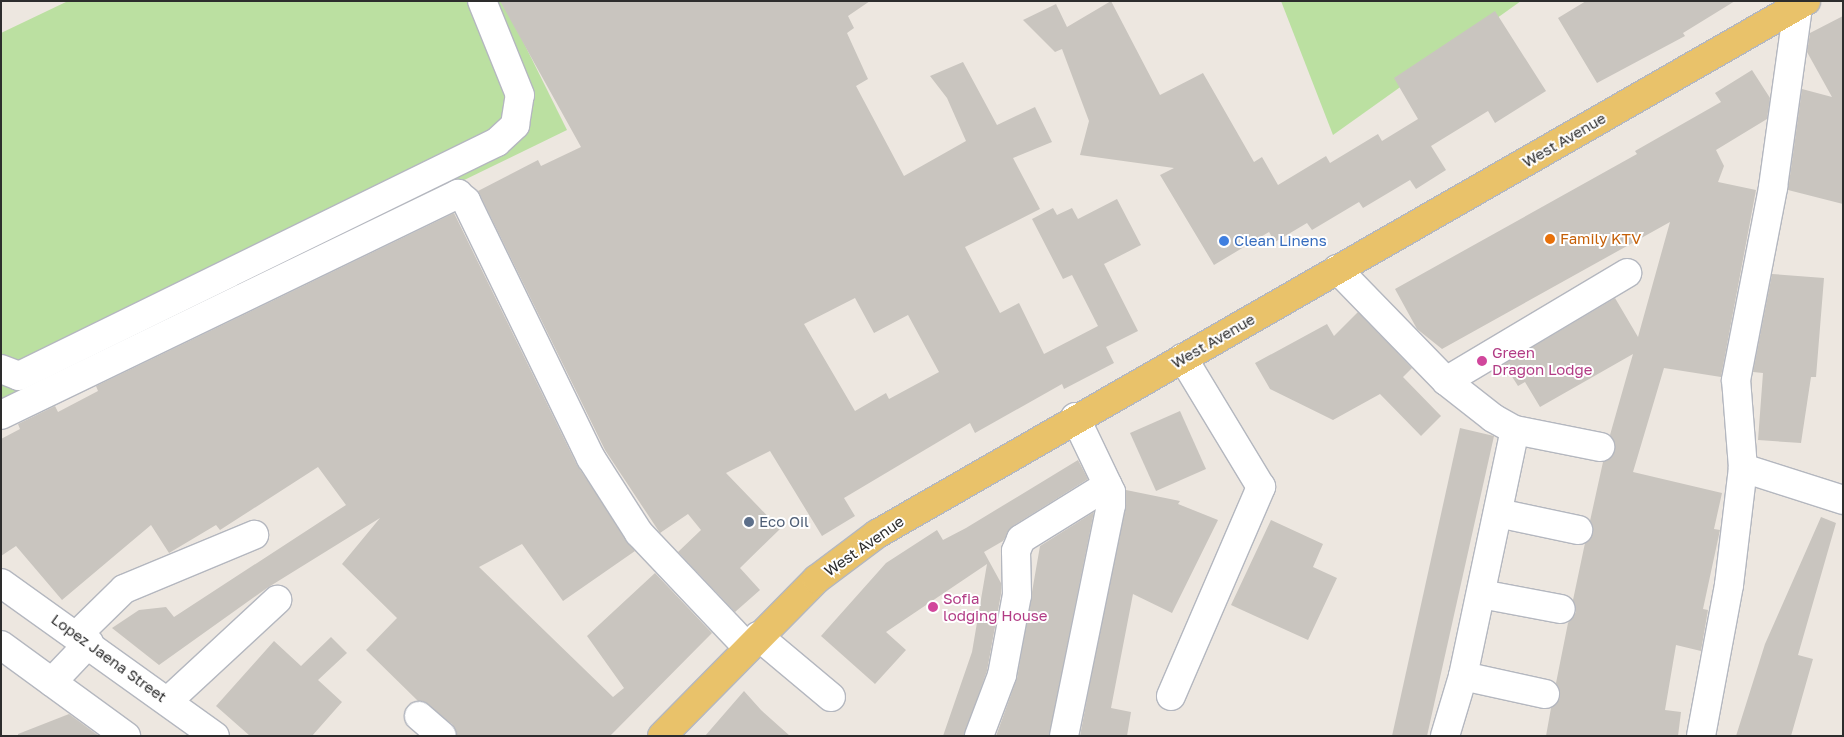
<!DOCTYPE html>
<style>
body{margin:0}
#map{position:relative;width:1844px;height:737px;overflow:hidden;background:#ede7e0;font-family:"Golos Text",sans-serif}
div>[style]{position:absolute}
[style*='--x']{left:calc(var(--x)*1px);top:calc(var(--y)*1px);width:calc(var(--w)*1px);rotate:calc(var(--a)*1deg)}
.green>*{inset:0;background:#bbe0a1}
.building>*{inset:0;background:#c9c5bf}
.roads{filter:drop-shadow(1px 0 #b4b7bf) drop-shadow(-1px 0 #b4b7bf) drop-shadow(0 1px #b4b7bf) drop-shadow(0 -1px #b4b7bf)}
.minor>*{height:28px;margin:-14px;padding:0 14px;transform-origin:14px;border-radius:14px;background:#fff}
.major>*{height:28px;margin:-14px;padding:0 14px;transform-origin:14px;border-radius:14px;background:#e9c26a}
.dots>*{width:14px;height:14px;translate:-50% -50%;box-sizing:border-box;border:2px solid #fff;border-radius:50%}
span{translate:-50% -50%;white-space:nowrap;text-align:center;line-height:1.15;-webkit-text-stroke:4px #fff;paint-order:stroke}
.street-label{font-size:15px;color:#2d2d2d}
.food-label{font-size:15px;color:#c56008}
.left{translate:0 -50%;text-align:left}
.shop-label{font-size:15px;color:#366cbe}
.hotel-label{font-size:15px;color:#b23c85}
.service-label{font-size:15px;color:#4e5e75}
.frame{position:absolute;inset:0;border:2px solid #2d2d2d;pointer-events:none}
</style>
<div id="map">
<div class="green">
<div style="clip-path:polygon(68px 1px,503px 1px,567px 130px,1px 405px,1px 33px)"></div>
<div style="clip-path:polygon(1281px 1px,1521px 1px,1333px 135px)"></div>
</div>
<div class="building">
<div style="clip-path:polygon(evenodd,500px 1px,870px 1px,848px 16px,854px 28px,847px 33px,868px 79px,856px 86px,904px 176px,966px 141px,947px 98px,930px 76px,963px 62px,997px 125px,1035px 107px,1052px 142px,1013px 158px,1040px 209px,965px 247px,1000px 313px,1019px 303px,1044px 354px,1098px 326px,1072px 275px,1063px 279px,1032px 219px,1053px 208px,1057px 215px,1072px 208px,1078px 219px,1117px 199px,1141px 245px,1104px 264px,1138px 331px,1106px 347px,1114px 363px,1064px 389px,1062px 384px,975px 433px,970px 423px,844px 498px,855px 516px,822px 536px,770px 451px,726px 473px,780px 529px,740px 568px,760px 590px,735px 612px,678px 552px,701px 530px,688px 514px,660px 533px,605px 450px,478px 191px,538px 160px,541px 166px,581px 147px,500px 1px,855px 298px,874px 333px,908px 315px,939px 372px,889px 399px,886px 393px,855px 411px,804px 324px,855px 298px)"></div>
<div style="clip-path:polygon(1111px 1px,1160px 95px,1203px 73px,1254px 162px,1262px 157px,1278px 185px,1326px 156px,1330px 163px,1378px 134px,1382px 141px,1418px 119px,1394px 78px,1495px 11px,1546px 91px,1495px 123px,1488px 111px,1431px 146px,1446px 170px,1416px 189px,1410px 180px,1363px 208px,1359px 202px,1312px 230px,1307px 223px,1275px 242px,1269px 232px,1214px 265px,1160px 175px,1174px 168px,1080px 155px,1089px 121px,1062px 49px,1055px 52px,1023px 20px,1056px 4px,1067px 27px)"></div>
<div style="clip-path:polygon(1586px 1px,1735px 1px,1683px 33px,1685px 36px,1597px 83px,1558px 18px)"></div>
<div style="clip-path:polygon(1843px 16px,1843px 204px,1788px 190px,1802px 89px,1832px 97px,1807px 52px,1810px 33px)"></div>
<div style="clip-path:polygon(1752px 70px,1770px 98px,1767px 119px,1716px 150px,1724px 166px,1718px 182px,1756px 190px,1721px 377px,1664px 368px,1633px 472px,1722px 493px,1714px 529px,1720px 530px,1703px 609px,1708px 610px,1701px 651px,1676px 645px,1665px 710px,1681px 712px,1678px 736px,1546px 736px,1551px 708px,1560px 698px,1556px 683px,1568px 623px,1576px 612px,1573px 600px,1585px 543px,1593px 534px,1590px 521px,1603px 462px,1615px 451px,1610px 435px,1633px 354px,1540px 407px,1525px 382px,1518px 386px,1504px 364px,1615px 298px,1638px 337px,1670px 222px,1442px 349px,1417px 329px,1395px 289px,1637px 154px,1635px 151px,1721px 102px,1715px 93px)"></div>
<div style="clip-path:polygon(454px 213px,577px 465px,635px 551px,563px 601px,522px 544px,479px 567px,613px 697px,624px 688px,587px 636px,655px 573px,712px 633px,610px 736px,457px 736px,452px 724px,418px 701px,366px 650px,397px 618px,342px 564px,380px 518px,267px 588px,159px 665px,112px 628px,139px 610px,166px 607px,174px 617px,346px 505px,318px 467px,220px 530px,216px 525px,169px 553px,151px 525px,62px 600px,16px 546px,1px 556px,1px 439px,20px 429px,18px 424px,55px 406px,58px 412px,98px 391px,96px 386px)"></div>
<div style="clip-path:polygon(1772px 274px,1824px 278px,1816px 377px,1811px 377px,1801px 443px,1758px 440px,1763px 373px,1753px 372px)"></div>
<div style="clip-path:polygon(1358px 312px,1412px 368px,1403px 377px,1441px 416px,1421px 436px,1380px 394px,1333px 420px,1270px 389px,1255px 363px,1327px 324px,1334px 336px)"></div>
<div style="clip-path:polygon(1180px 411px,1206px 469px,1156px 491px,1130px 433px)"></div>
<div style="clip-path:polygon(1460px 428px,1494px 436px,1427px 736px,1392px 736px)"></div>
<div style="clip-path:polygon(1078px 460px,1088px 479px,1013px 526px,1003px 541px,984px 552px,1001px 583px,1001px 594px,987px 671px,964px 736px,943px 736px,972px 652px,987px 564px,886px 632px,906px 650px,875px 684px,821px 636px,886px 563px,937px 530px,943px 540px,966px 528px)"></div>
<div style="clip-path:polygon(1126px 490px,1180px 501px,1178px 504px,1218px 520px,1172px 613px,1133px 594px,1111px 708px,1131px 712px,1127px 736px,1080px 736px)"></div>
<div style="clip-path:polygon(1094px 512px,1049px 736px,996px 736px,1017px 678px,1040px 546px)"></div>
<div style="clip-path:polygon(1821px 517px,1836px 523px,1798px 655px,1813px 659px,1791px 736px,1736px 736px,1765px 644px)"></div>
<div style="clip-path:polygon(1271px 520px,1323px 544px,1313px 567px,1337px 578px,1308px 640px,1231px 605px)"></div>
<div style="clip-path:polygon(331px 637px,347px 653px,318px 680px,342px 702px,312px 736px,250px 736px,216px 706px,274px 641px,301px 666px)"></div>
<div style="clip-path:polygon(744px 691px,761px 710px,790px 736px,705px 736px)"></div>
<div style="clip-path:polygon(69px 714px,99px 736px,18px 736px,18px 734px)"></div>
</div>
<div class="roads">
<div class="minor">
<div style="--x:1337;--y:269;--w:156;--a:45.8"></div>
<div style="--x:1446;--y:381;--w:60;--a:38.2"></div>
<div style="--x:1493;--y:418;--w:25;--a:29"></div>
<div style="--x:1515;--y:430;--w:87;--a:11.3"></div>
<div style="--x:1;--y:369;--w:19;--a:21"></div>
<div style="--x:19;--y:376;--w:532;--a:-26.08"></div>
<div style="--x:497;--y:142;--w:25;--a:-43"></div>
<div style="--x:515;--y:125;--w:30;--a:-81"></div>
<div style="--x:520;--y:95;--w:101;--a:-112"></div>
<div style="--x:1446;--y:381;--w:211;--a:-30.8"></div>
<div style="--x:1;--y:415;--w:508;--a:-25.81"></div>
<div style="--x:458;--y:194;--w:11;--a:41"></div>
<div style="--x:466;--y:201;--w:286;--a:64.1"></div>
<div style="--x:591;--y:458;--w:89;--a:57.4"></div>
<div style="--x:639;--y:533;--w:157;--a:46.5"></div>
<div style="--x:1743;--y:468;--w:105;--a:17.7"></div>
<div style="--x:1498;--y:513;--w:82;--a:12"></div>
<div style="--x:1;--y:583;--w:263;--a:35.6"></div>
<div style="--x:1481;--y:594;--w:81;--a:10.6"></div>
<div style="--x:78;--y:634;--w:64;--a:-44.4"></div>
<div style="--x:124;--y:589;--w:141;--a:-22.6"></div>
<div style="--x:758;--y:636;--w:95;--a:39.9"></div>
<div style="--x:1;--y:645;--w:155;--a:36.1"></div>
<div style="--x:1463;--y:676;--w:84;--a:12.4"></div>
<div style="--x:52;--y:682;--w:54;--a:-46.5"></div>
<div style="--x:1171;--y:696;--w:228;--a:-66.7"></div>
<div style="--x:1261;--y:487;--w:151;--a:-121.2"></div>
<div style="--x:168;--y:701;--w:149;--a:-42.8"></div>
<div style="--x:419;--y:716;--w:30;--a:41"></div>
<div style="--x:979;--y:736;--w:65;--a:-69.3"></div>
<div style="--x:1002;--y:675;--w:81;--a:-79.4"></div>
<div style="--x:1017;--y:595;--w:44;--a:-91.3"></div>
<div style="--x:1016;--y:551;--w:13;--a:-67"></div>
<div style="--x:1021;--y:539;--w:102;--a:-31.8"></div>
<div style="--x:1064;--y:736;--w:236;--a:-78.5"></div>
<div style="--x:1111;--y:505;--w:13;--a:-90"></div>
<div style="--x:1111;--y:492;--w:83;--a:-115.6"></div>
<div style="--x:1445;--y:736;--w:63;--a:-73.3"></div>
<div style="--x:1463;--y:676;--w:251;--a:-78.1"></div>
<div style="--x:1701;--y:736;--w:154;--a:-79.5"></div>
<div style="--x:1729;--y:585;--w:118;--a:-83.2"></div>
<div style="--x:1743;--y:468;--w:88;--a:-94.5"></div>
<div style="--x:1736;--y:380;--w:197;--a:-79.1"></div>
<div style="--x:1773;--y:187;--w:183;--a:-82.1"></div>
</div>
<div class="major">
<div style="--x:662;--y:736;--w:221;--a:-45.4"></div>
<div style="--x:817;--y:579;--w:75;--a:-36.9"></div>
<div style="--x:877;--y:534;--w:1071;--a:-29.84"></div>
</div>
</div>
<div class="dots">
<div style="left:1550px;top:239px;background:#e8710a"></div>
<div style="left:1224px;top:241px;background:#3f7fe0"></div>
<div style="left:1482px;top:361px;background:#d1479c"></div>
<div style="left:749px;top:522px;background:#5c6f8a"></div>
<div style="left:933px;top:607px;background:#d1479c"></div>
</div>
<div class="street-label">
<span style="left:1564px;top:140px;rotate:-30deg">West Avenue</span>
<span style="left:1213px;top:341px;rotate:-30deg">West Avenue</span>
<span style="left:864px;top:546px;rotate:-35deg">West Avenue</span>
<span style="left:109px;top:658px;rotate:36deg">Lopez Jaena Street</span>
</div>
<div class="food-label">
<span class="left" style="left:1560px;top:239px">Family KTV</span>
</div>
<div class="shop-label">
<span class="left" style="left:1234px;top:241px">Clean Linens</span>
</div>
<div class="hotel-label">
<span class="left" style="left:1492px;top:361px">Green<br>Dragon Lodge</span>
<span class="left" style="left:943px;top:607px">Sofia<br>lodging House</span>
</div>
<div class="service-label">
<span class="left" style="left:759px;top:522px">Eco Oil</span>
</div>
<div class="frame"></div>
</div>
